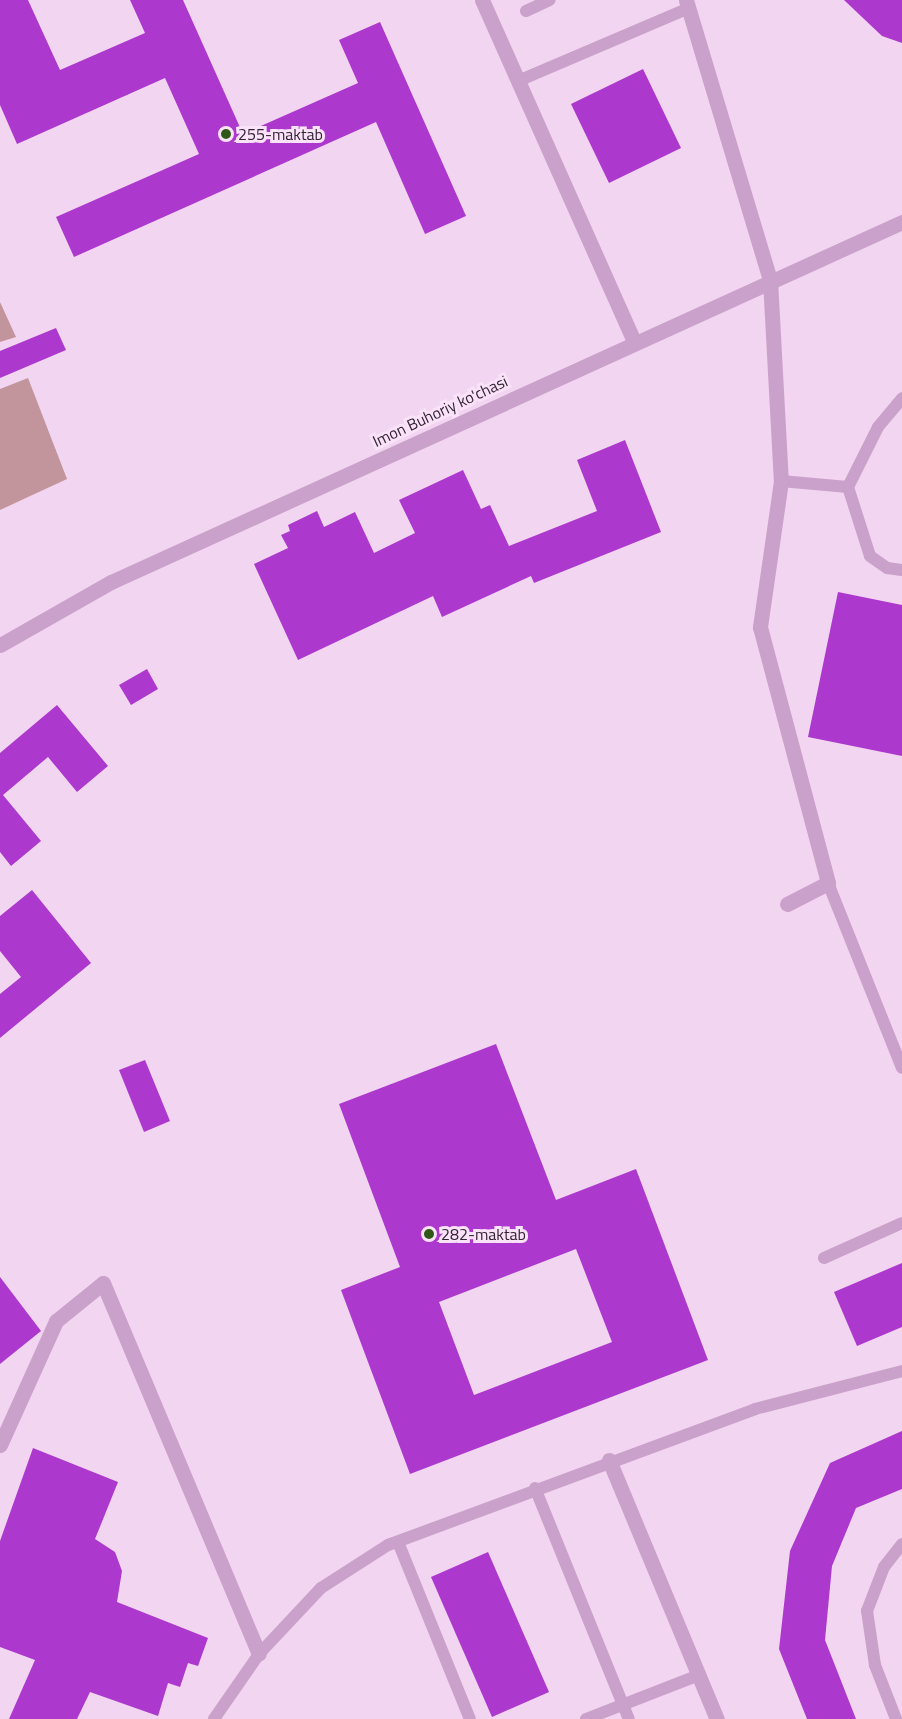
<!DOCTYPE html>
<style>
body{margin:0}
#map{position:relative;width:902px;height:1719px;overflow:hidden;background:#f2d5f0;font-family:"Titillium Web",sans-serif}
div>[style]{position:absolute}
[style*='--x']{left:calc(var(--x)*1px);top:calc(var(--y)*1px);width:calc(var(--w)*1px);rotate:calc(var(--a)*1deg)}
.green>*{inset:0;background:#c1959b}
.building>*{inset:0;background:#ac38cd}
.service>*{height:12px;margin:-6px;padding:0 6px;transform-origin:6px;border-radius:6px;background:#caa1ca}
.minor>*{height:15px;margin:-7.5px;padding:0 7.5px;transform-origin:7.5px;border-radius:7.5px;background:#caa1ca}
.dots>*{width:16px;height:16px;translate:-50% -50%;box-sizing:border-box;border:3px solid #fae2f8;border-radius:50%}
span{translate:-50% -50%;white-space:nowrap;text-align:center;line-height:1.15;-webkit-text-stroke:6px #fae2f8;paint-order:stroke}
.poi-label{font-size:16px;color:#322434}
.left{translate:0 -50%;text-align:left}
.street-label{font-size:16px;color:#322434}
</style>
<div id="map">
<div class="green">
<div style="clip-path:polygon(0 302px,16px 337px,0 342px)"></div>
<div style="clip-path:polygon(28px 378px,67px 479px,0 510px,0 389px)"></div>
</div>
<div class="building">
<div style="clip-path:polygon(0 0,28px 0,60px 70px,145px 33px,130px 0,183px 0,243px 134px,358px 83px,339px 40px,380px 22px,466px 216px,425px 234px,376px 122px,74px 257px,56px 217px,199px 154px,165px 78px,17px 144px,0 105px)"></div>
<div style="clip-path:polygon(844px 0,902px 0,902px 43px,882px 36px)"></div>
<div style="clip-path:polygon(643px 69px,681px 148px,609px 183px,571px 104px)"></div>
<div style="clip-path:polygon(56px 328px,66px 350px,0 378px,0 351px)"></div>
<div style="clip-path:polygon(625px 440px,661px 532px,534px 583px,531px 576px,442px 617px,433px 596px,298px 660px,254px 564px,288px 548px,281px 535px,290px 531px,288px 525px,317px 511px,324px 527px,355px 512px,374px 553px,415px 533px,399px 500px,463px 470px,481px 509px,490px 505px,509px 546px,597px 511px,577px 460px)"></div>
<div style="clip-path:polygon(838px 592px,902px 605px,902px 756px,808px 737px)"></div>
<div style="clip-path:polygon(147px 669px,158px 689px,131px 705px,119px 685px)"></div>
<div style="clip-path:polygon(57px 705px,108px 766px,77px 792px,48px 757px,3px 795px,41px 841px,11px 866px,0 852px,0 753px)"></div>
<div style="clip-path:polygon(32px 890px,91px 963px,0 1038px,0 994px,21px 977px,0 951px,0 916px)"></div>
<div style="clip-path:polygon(evenodd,496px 1044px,556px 1200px,636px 1169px,708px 1360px,410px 1474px,341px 1290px,400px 1267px,339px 1104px,496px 1044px,576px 1249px,612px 1342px,474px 1395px,439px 1302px,576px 1249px)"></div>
<div style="clip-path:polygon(145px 1060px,170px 1121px,144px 1132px,119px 1070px)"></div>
<div style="clip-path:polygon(902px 1263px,902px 1327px,857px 1346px,834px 1292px)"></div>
<div style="clip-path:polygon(0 1277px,41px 1331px,0 1364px)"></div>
<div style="clip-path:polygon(902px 1431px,902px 1489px,856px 1508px,832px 1566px,825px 1640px,856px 1719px,807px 1719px,779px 1649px,790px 1551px,830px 1463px)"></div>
<div style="clip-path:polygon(33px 1448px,118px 1482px,95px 1539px,115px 1552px,122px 1571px,117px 1602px,208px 1638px,198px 1666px,188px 1663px,180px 1687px,168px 1683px,158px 1716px,90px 1692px,77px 1719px,9px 1719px,35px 1660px,0 1647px,0 1541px)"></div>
<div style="clip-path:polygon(488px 1552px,549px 1692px,492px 1717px,431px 1577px)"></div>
</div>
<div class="service">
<div style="--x:526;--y:11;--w:26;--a:-25"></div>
<div style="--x:518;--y:81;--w:186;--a:-23.1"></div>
<div style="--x:781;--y:481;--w:67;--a:5.1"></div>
<div style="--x:848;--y:487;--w:67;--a:-63.4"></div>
<div style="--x:878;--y:427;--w:38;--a:-50"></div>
<div style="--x:848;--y:487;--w:72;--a:72.3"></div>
<div style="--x:870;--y:556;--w:21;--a:35"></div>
<div style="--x:887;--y:568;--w:15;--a:8"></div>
<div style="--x:828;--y:883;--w:199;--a:68.2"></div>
<div style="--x:824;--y:1258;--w:85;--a:-24.2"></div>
<div style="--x:535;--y:1488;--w:249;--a:67.9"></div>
<div style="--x:398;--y:1542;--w:191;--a:67.9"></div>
<div style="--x:214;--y:1719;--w:79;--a:-55.3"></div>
<div style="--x:259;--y:1654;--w:91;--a:-46.8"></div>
<div style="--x:321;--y:1588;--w:80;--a:-32.7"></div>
<div style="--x:388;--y:1545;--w:391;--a:-20.3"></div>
<div style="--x:755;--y:1409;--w:152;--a:-14.5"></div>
<div style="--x:586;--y:1719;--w:121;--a:-21.3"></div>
<div style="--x:896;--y:1719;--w:58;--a:-111.3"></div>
<div style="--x:875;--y:1665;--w:55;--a:-98.4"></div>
<div style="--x:867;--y:1611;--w:47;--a:-68.9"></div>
<div style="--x:884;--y:1567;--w:29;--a:-52"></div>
</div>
<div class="minor">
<div style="--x:482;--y:0;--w:373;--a:66"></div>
<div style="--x:686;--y:0;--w:292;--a:73.3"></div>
<div style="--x:770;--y:280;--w:201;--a:86.9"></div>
<div style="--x:781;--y:481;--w:148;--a:98.2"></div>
<div style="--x:760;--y:627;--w:265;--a:75.1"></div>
<div style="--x:828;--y:883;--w:46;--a:152.9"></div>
<div style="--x:0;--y:645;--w:128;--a:-29.6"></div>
<div style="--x:111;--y:582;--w:869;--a:-24.47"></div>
<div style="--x:0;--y:1445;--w:136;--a:-65.7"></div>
<div style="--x:56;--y:1321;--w:60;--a:-39"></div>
<div style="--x:103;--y:1283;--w:402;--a:67.2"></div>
<div style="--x:609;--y:1460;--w:281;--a:67.4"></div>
</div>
<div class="dots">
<div style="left:226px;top:134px;background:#315718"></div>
<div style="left:429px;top:1234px;background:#315718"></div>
</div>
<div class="poi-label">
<span class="left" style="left:238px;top:134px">255-maktab</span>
<span class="left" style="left:441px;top:1234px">282-maktab</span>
</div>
<div class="street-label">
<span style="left:440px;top:411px;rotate:-25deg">Imon Buhoriy ko'chasi</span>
</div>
</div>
